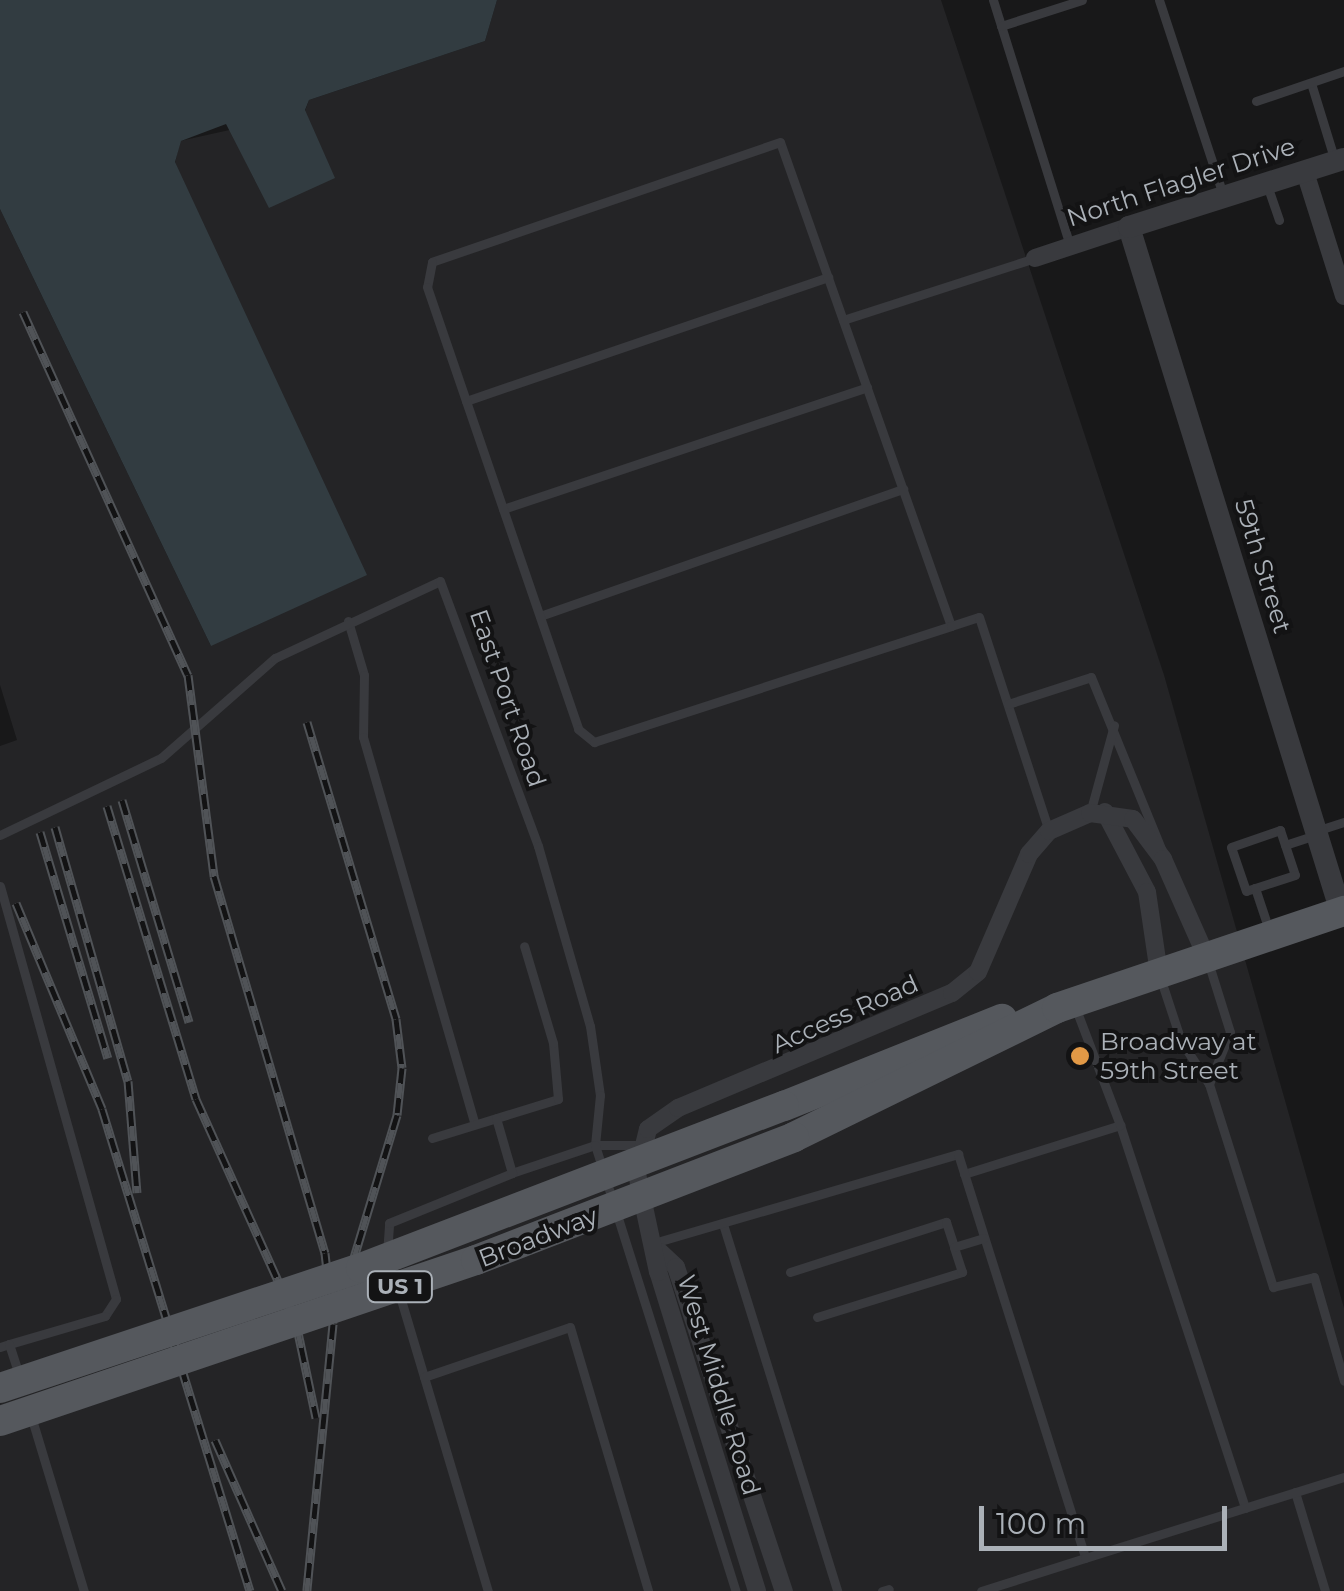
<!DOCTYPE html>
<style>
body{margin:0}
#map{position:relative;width:1344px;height:1591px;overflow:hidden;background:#181819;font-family:Montserrat,sans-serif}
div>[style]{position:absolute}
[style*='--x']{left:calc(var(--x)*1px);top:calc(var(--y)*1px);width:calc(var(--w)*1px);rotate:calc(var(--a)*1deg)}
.built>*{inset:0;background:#242426}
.water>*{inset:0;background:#323c41}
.service>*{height:9px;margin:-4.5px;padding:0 4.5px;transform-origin:4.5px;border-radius:4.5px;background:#393a3e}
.minor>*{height:18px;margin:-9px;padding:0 9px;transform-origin:9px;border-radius:9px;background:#393a3e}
.tertiary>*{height:22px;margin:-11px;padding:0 11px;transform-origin:11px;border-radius:11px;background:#393a3e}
.primary>*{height:30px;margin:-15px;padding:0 15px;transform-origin:15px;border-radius:15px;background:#55585d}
.rail>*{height:9px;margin-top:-4.5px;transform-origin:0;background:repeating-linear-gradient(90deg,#131314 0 15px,#505357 0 30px);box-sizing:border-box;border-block:2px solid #505357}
.primary-bridge>*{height:30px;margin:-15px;padding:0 15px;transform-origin:15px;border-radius:15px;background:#55585d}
.dots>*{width:28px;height:28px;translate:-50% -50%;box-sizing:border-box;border:5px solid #131314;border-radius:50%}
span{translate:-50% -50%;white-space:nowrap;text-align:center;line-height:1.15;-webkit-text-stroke:8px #131314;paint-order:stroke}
.shield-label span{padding:2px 8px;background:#131314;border:2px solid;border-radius:8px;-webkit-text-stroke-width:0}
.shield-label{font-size:22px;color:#abb1b8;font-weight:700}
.street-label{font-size:25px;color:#abb1b8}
.poi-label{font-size:25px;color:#abb1b8}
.left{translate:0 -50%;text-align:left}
.scale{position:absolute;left:979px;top:1506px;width:248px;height:45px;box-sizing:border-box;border:5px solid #abb1b8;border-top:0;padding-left:12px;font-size:30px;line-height:35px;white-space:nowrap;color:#abb1b8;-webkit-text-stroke:8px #131314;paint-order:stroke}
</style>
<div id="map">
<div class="built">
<div style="clip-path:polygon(497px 0,941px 0,1164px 675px,1344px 1308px,1344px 1591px,0 1591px,0 746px,17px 740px,0 685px,0 209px,211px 646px,175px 163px,180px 141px,234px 129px,270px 208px,309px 100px,485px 41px)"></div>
</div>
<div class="water">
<div style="clip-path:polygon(0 0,497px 0,485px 41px,309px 100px,305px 110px,335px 178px,269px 208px,226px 124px,181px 141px,175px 162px,367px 575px,211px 646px,0 209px)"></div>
</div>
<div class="service">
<div style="--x:993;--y:0;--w:257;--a:72.6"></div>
<div style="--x:1159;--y:0;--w:205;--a:71.8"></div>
<div style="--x:1001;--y:26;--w:85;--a:-17.8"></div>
<div style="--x:1311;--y:83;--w:82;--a:72.9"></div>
<div style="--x:1256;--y:101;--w:93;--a:-18.8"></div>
<div style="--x:1267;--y:185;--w:37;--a:71"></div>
<div style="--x:843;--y:320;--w:202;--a:-17.9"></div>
<div style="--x:466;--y:401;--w:383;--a:-18.9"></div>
<div style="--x:503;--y:509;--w:384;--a:-18.5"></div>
<div style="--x:540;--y:616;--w:385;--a:-19.3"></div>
<div style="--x:348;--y:621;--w:56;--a:73.5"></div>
<div style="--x:364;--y:675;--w:62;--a:90.9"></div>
<div style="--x:363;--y:737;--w:403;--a:73.9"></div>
<div style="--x:951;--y:626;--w:513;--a:-109.46"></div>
<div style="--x:780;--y:142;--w:368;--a:161"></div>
<div style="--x:432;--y:262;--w:25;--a:101"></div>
<div style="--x:427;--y:287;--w:467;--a:71.1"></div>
<div style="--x:578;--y:729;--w:21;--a:39"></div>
<div style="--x:594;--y:742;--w:375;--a:-18"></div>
<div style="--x:951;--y:626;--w:29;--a:-18"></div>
<div style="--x:979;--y:617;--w:225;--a:71.9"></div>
<div style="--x:1008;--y:704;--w:87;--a:-18"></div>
<div style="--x:1091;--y:677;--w:188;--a:67.8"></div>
<div style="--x:1090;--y:813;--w:91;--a:-74.7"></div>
<div style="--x:1319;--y:830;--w:26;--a:-18"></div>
<div style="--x:0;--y:835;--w:178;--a:-25.6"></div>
<div style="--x:161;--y:758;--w:152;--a:-41.3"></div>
<div style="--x:275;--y:658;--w:182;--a:-25"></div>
<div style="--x:440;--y:581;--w:283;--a:69.7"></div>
<div style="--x:538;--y:846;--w:187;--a:73.9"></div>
<div style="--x:590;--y:1026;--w:70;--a:81.8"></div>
<div style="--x:600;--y:1095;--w:50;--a:95.7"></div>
<div style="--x:595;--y:1145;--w:88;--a:161.4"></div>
<div style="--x:1285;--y:845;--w:33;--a:-18"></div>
<div style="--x:0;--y:886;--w:429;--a:74.3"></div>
<div style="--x:116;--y:1299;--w:20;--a:123"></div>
<div style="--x:105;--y:1316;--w:100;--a:163.7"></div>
<div style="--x:1255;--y:888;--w:9;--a:162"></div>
<div style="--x:1246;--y:891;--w:46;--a:-108.8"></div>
<div style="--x:1231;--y:847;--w:52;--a:-19.1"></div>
<div style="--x:1280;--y:830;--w:47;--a:71.6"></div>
<div style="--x:1295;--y:875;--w:42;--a:162"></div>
<div style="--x:1255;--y:888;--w:47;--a:71.6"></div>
<div style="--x:1160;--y:977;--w:67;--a:71.8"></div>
<div style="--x:1181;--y:1041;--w:51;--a:56.9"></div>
<div style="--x:1209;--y:1084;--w:213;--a:72.5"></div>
<div style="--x:1273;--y:1287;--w:42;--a:-13.7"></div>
<div style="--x:1314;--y:1277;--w:108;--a:73.9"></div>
<div style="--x:1209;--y:1084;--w:56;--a:-68"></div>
<div style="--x:1230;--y:1032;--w:70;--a:-107.4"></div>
<div style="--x:1120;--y:1125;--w:403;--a:71.9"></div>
<div style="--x:432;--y:1138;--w:132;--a:-17.2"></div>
<div style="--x:558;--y:1099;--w:56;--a:-95.1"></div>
<div style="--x:553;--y:1043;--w:101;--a:-106.6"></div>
<div style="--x:638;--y:1145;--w:43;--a:180"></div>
<div style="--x:595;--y:1145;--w:468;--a:72.5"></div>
<div style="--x:964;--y:1174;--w:164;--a:-17.4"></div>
<div style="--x:1120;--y:1125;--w:124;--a:-110.8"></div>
<div style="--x:723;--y:1224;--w:384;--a:72.7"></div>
<div style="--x:657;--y:1242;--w:314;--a:-16.3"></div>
<div style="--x:958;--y:1154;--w:423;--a:72.5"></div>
<div style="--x:1085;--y:1558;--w:109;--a:162.4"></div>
<div style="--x:387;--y:1254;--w:31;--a:-86"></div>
<div style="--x:389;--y:1223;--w:133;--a:-22.1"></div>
<div style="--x:512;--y:1173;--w:57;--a:-106.2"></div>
<div style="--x:790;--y:1272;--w:164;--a:-17.8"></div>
<div style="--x:946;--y:1222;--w:26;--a:72"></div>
<div style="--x:399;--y:1293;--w:311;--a:73.4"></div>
<div style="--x:817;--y:1317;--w:152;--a:-17.2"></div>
<div style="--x:962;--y:1272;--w:26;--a:-108"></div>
<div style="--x:954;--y:1247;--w:31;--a:-17"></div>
<div style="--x:0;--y:1347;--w:9;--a:-18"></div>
<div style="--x:9;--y:1344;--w:36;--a:72"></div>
<div style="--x:424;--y:1377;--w:154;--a:-18.9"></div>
<div style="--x:570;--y:1327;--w:275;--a:73.5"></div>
<div style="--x:31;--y:1416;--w:183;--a:73.2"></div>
<div style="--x:1295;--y:1492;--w:103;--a:73.1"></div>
<div style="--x:1085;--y:1558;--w:271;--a:-17.4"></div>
<div style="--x:882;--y:1591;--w:7;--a:-16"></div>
</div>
<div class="minor">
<div style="--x:1305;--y:172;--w:130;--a:72.5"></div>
<div style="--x:1035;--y:258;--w:99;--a:-18.3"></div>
<div style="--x:1105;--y:812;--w:90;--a:62.3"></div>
<div style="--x:1147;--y:892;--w:82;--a:81.6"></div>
<div style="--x:660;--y:1252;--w:22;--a:43"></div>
<div style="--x:676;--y:1267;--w:342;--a:71.6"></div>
<div style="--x:757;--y:1591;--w:334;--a:-107.2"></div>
<div style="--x:658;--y:1272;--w:100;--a:-102.1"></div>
<div style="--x:637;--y:1174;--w:46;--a:-76.3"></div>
<div style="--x:648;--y:1129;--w:37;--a:-35"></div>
<div style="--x:678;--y:1108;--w:297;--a:-22.8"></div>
<div style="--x:952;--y:993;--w:33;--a:-39"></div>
<div style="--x:978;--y:972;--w:129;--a:-66.6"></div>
<div style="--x:1029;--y:854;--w:30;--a:-49"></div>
<div style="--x:1049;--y:831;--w:45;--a:-23.7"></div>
<div style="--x:1090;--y:813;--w:43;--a:7.9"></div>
<div style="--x:1133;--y:819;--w:50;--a:53.1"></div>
<div style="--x:1163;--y:859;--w:106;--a:66.1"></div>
</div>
<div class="tertiary">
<div style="--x:1341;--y:912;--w:717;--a:-107.2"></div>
<div style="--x:1129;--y:227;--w:225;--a:-17.6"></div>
</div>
<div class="primary">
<div style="--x:784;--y:1106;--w:235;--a:-21.8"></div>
<div style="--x:794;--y:1137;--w:293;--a:-26.1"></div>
<div style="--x:1057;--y:1008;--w:303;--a:-18.7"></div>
</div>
<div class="rail">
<div style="--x:23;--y:312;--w:399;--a:65.6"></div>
<div style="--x:188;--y:675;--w:203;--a:82.6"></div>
<div style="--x:214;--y:876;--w:393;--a:73.6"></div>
<div style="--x:325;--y:1253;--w:71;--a:83.6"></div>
<div style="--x:333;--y:1324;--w:268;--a:95.6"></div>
<div style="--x:307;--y:722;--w:310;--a:73.3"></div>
<div style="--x:396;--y:1019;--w:49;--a:83"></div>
<div style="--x:402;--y:1068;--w:47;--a:96.1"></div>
<div style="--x:397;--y:1115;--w:197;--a:106.8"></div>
<div style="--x:122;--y:800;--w:232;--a:73.2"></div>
<div style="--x:107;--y:806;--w:306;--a:73.1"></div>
<div style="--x:196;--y:1099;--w:240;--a:65.7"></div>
<div style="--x:295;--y:1318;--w:102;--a:78.1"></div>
<div style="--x:55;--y:827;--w:264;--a:74"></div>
<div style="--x:128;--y:1081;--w:112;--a:85.4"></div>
<div style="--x:40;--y:832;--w:236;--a:73.3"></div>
<div style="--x:16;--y:903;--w:223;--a:67.3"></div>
<div style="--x:102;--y:1109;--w:504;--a:72.93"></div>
<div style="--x:215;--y:1440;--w:165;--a:66.1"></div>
</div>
<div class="primary-bridge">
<div style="--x:0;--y:1388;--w:380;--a:-18.4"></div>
<div style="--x:361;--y:1268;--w:453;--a:-21"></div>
<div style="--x:0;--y:1421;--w:502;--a:-18.69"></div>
<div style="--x:476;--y:1260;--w:341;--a:-21.1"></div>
</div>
<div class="dots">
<div style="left:1080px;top:1056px;background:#e29946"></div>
</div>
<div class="shield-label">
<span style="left:400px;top:1287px">US 1</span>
</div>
<div class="street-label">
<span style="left:1181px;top:182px;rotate:-18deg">North Flagler Drive</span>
<span style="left:1263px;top:566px;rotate:73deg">59th Street</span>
<span style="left:508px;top:698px;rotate:71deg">East Port Road</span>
<span style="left:845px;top:1014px;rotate:-24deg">Access Road</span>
<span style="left:538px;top:1237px;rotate:-21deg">Broadway</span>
<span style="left:719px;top:1385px;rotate:73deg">West Middle Road</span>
</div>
<div class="poi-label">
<span class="left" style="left:1100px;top:1056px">Broadway at<br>59th Street</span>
</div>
<div class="scale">100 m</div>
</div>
